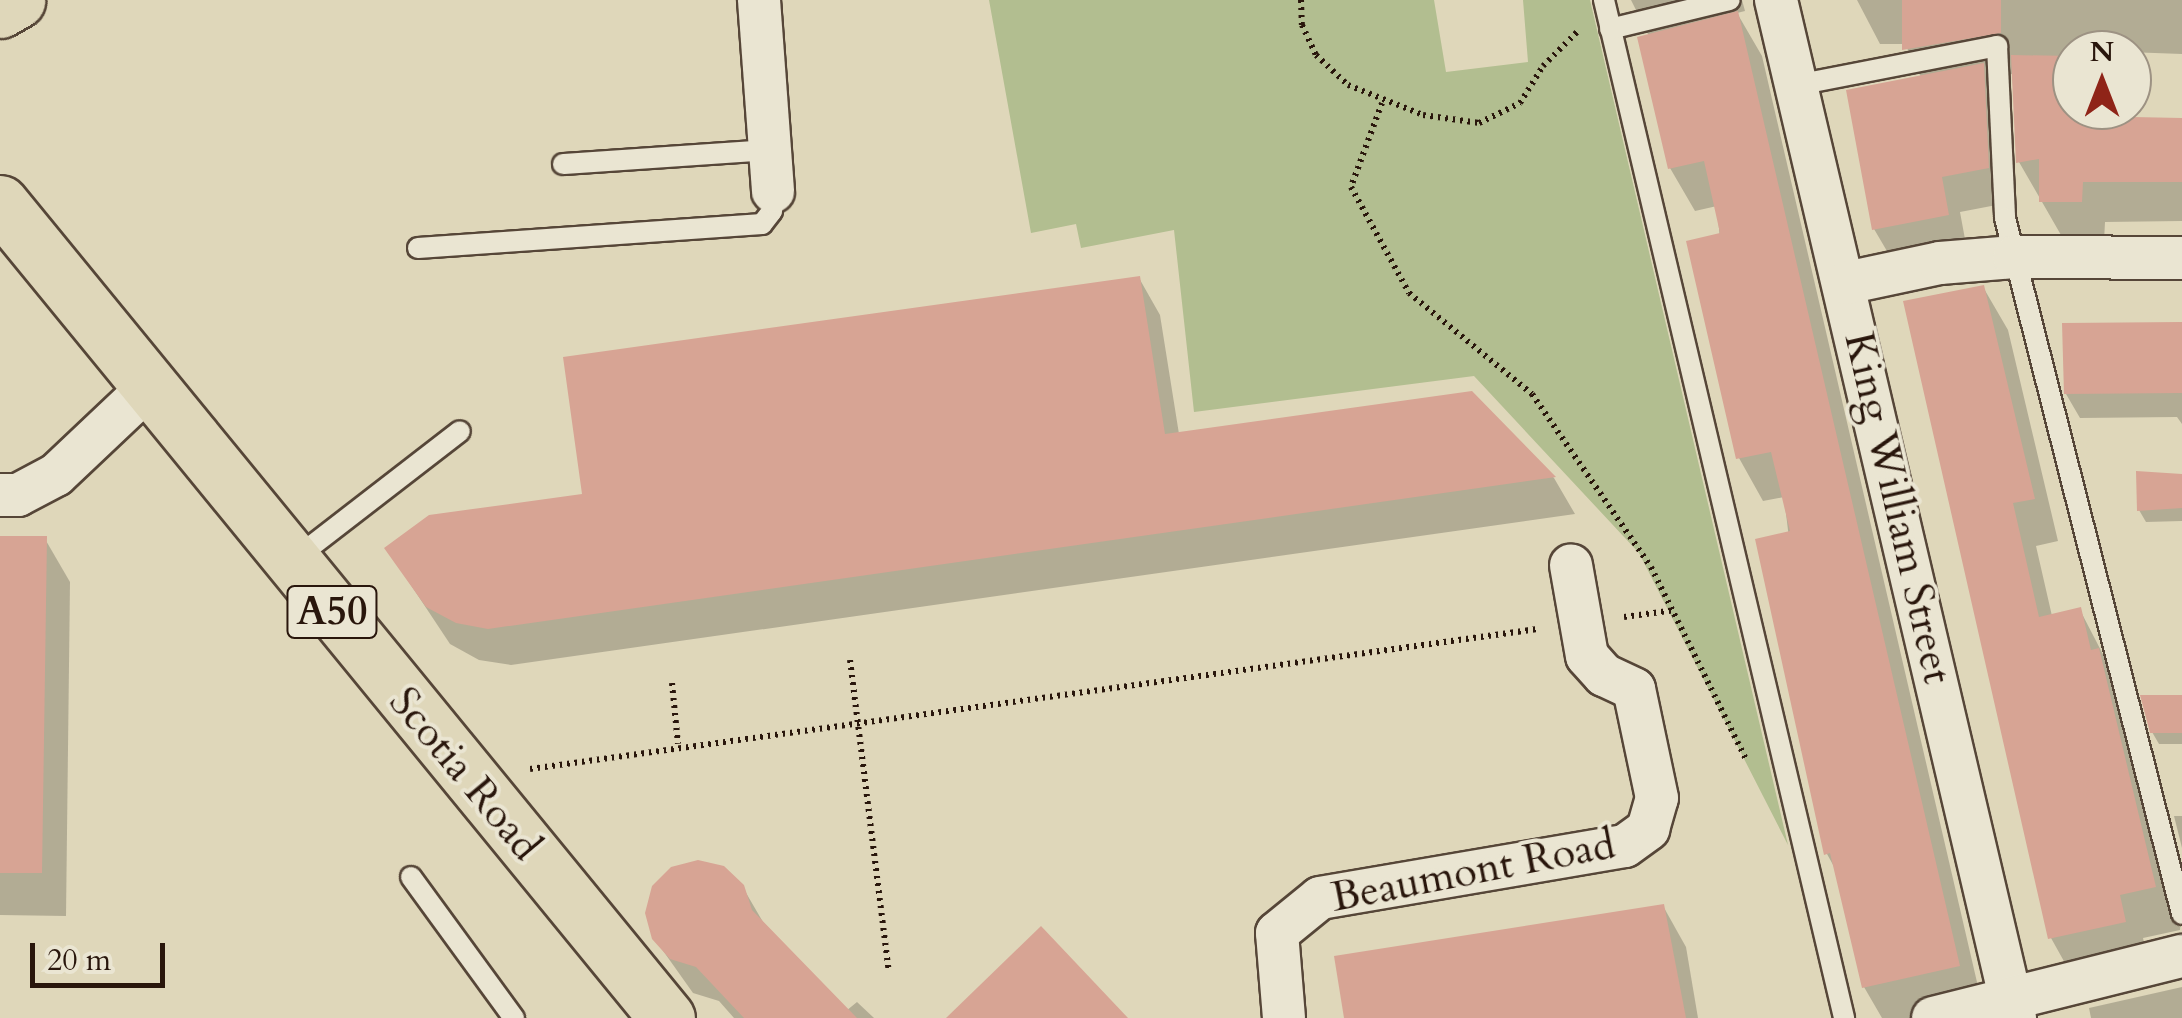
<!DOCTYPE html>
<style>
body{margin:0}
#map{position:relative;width:2182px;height:1018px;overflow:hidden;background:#dfd7ba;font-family:Cardo,serif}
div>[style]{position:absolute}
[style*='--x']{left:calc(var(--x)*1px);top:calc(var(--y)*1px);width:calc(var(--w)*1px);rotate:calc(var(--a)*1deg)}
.green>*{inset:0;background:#b2be90}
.shadow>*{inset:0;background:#0003}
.building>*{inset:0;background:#d7a494}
.path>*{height:6px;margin-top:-3px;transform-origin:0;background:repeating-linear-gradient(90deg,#29160c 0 2.5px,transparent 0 7.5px)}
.roads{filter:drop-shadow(2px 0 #564638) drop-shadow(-2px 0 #564638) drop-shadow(0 2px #564638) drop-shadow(0 -2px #564638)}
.service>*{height:20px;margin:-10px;padding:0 10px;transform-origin:10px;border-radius:10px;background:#eae5d2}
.minor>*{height:42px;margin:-21px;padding:0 21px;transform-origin:21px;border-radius:21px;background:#eae5d2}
.primary>*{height:55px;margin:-27.5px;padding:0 27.5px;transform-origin:27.5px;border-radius:27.5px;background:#dfd7ba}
span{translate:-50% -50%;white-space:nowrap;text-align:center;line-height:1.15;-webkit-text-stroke:8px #eae5d2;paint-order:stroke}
.shield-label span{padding:2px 8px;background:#eae5d2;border:2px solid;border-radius:8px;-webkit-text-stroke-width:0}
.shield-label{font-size:40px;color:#29160c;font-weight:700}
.street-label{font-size:42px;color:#29160c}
.north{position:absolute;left:2052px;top:30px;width:100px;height:100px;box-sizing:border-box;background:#eae5d2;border:2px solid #9d9283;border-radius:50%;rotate:0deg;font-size:28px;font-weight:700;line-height:40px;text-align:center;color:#29160c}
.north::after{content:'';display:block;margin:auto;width:35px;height:45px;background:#8f2418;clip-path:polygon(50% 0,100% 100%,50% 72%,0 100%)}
.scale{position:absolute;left:30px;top:943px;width:135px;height:45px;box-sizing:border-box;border:5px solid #29160c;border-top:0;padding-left:12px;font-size:30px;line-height:35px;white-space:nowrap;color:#29160c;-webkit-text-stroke:8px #eae5d2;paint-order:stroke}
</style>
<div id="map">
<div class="green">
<div style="clip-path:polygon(989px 0,1434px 0,1446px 72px,1528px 62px,1523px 0,1590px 0,1788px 845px,1639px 553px,1474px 376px,1194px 412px,1174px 230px,1081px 248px,1076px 224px,1031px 233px)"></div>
</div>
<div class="shadow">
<div style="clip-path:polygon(1631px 0,1742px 0,1745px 11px,1737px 13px,1762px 56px,1983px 1008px,1942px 1018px,1882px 1018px,1864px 987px,1837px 872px,1827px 854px,1784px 497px,1763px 501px,1739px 458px,1717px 206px,1695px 211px,1670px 168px,1649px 36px)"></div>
<div style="clip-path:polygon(1857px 0,2182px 0,2182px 54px,2072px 50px,2072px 110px,2106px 110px,2106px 119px,2182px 121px,2182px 221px,2105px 222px,2104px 242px,2065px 242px,2019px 162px,2012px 74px,1990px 78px,2007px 203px,1960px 212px,1967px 250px,1894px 263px,1874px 229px,1921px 77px,1905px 44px,1880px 44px)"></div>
<div style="clip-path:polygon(1139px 278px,1160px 315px,1179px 434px,1471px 393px,1554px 478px,1575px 514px,511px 665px,479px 660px,450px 644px,387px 549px,585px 496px)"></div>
<div style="clip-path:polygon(1983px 287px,2008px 330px,2058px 541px,2036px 546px,2052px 616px,2080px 610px,2123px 693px,2181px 918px,2180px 930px,2143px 938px,2149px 965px,2075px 981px,2051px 938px)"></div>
<div style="clip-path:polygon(2182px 324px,2182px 424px,2177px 417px,2080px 418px,2066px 394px)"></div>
<div style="clip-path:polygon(2182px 476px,2182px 521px,2146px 522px,2139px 510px)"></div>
<div style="clip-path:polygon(0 538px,45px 539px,70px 582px,66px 916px,0 915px)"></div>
<div style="clip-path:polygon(2182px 698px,2182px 744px,2159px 744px,2152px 732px)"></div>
<div style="clip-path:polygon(2174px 816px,2182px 816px,2182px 848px)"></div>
<div style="clip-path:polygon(742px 886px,763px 922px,846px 1011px,857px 1002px,874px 1018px,734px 1018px,719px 1001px,693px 993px,654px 938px)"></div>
<div style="clip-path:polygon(1663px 906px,1686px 947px,1698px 1018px,1346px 1018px)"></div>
<div style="clip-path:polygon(2182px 987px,2182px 1018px,2091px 1018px,2089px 1008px)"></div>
</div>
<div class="building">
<div style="clip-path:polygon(1902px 0,2001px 0,2001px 33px,1902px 50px)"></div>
<div style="clip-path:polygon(1738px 11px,1960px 966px,1862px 988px,1830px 853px,1824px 855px,1755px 539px,1790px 531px,1771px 452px,1736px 459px,1686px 241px,1720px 233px,1704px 161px,1668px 169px,1637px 37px)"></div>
<div style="clip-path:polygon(2011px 55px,2072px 56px,2072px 110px,2083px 116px,2182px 118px,2182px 182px,2083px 182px,2082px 202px,2039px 202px,2039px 159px,2016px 163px)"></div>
<div style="clip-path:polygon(1984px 63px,1989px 168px,1942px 177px,1949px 215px,1872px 230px,1846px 90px)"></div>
<div style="clip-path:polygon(1140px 276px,1165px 434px,1472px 391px,1556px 477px,488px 629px,456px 623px,426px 607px,384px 548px,429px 515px,582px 494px,563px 357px)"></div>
<div style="clip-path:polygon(1984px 285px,2035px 499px,2013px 503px,2039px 617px,2081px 607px,2091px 650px,2099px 648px,2156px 887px,2120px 895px,2126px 922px,2048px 939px,1903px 301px)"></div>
<div style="clip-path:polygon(2182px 322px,2182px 393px,2064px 394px,2062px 323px)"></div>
<div style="clip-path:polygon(2136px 471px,2182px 474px,2182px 508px,2137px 511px)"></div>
<div style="clip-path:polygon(0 536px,47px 536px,42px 873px,0 873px)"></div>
<div style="clip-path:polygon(2140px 695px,2182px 695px,2182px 733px,2150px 733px)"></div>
<div style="clip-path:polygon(698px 860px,724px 866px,744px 885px,752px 910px,857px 1018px,744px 1018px,696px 967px,670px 959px,652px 939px,645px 913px,652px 886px,671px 867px)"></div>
<div style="clip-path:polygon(1664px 904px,1686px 1018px,1344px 1018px,1334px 956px)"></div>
<div style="clip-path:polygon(1041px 926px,1128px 1018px,946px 1018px)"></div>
</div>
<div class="path">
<div style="--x:1301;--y:0;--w:25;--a:88"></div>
<div style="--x:1302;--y:25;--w:33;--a:65"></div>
<div style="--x:1316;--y:55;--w:44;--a:43.2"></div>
<div style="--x:1348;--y:85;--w:81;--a:21.8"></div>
<div style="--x:1423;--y:115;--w:57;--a:8.1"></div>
<div style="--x:1479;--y:123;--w:46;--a:-26"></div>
<div style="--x:1520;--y:103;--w:44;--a:-58.1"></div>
<div style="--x:1543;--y:66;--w:49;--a:-45"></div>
<div style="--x:1382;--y:103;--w:90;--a:110.3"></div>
<div style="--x:1351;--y:187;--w:121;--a:61.3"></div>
<div style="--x:1409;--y:293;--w:159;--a:39.4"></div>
<div style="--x:1532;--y:394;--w:210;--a:55.5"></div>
<div style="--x:1651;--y:567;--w:214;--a:63.7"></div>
<div style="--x:1624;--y:617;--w:52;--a:-7.7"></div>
<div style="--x:850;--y:660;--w:314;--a:82.9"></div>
<div style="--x:672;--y:683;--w:61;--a:84.4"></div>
<div style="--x:530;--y:769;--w:1017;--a:-7.91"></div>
</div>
<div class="roads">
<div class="service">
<div style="--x:1604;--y:0;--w:1046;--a:76.73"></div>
<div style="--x:1610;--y:29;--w:123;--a:-13.6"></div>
<div style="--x:1797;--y:85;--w:204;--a:-11"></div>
<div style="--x:1997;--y:46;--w:172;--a:87.3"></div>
<div style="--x:2005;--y:218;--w:718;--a:75.73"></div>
<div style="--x:563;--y:164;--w:204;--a:-3.9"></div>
<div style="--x:418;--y:248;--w:345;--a:-4"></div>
<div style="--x:762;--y:224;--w:16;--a:-52"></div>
<div style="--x:772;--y:211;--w:20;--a:-87"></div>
<div style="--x:292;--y:561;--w:212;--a:-37.7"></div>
<div style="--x:411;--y:877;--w:175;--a:53.9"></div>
</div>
<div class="minor">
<div style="--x:759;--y:0;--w:192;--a:85.8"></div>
<div style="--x:1776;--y:0;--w:1046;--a:76.79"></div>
<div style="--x:1846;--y:283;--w:96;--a:-12"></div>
<div style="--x:1940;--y:263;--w:74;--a:-4.6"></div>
<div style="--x:2014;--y:257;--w:168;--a:0.3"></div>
<div style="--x:0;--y:495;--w:18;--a:0"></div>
<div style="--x:18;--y:495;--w:43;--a:-27.8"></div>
<div style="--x:56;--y:475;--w:127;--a:-43.4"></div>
<div style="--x:1284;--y:1018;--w:85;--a:-94.7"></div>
<div style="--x:1277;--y:933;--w:55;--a:-39.1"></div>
<div style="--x:1320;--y:898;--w:309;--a:-9.7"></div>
<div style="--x:1625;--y:846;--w:29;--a:-36"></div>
<div style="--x:1648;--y:829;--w:32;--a:-74"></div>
<div style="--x:1657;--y:798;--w:111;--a:-101.9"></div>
<div style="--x:1634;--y:689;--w:33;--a:-155"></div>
<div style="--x:1604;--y:675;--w:25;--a:-132"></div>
<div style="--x:1587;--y:656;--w:92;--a:-100"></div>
<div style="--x:1933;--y:1018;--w:257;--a:-14"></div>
</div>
<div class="primary">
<div style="--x:0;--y:10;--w:20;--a:-30"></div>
<div style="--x:0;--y:203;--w:1053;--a:50.7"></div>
</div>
</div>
<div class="shield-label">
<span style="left:332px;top:612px">A50</span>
</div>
<div class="street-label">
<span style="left:1898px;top:508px;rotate:77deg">King William Street</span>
<span style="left:465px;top:774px;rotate:50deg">Scotia Road</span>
<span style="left:1473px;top:871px;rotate:-11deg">Beaumont Road</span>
</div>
<div class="north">N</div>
<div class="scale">20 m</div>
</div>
